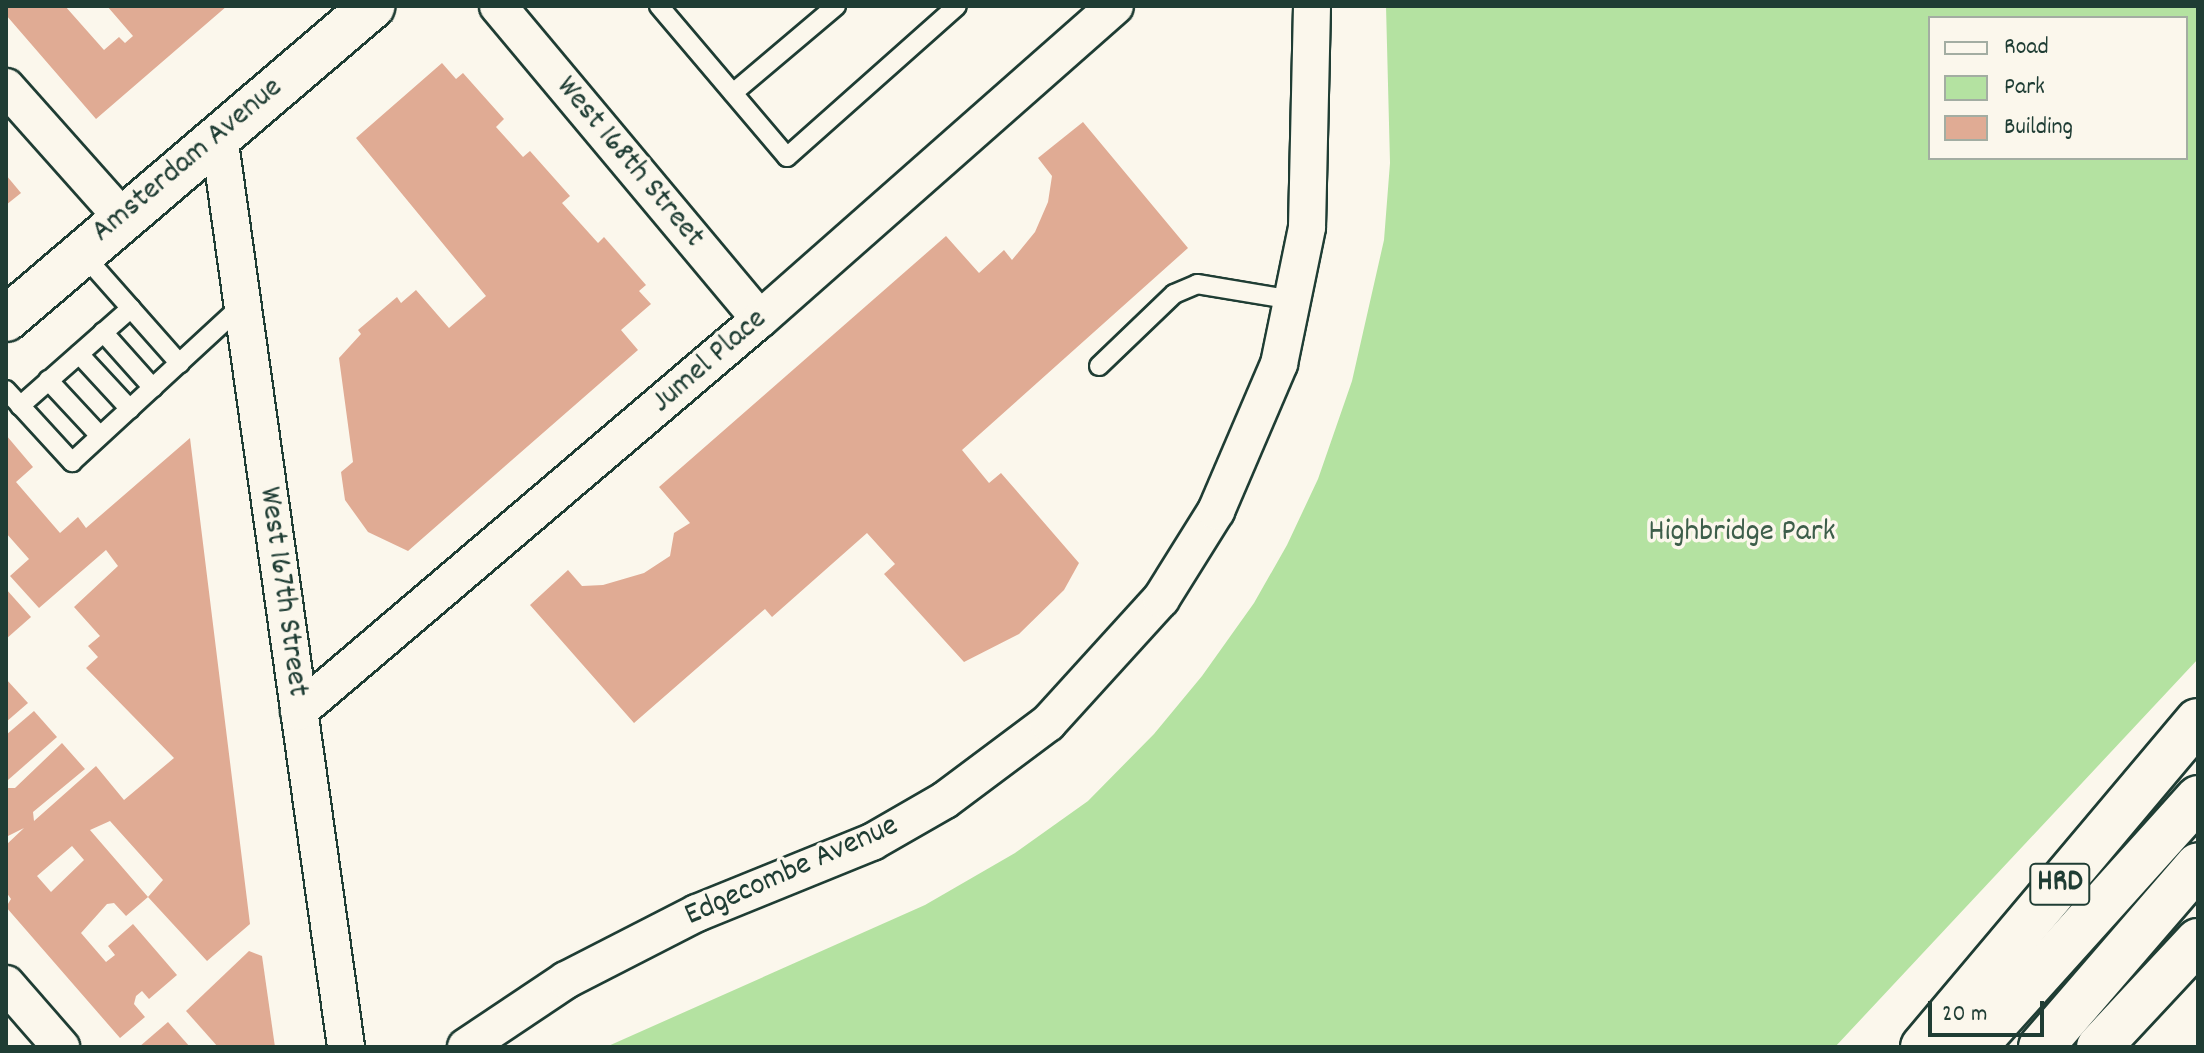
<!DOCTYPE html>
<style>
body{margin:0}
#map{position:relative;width:2204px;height:1053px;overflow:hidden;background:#fbf7ec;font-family:Dekko,sans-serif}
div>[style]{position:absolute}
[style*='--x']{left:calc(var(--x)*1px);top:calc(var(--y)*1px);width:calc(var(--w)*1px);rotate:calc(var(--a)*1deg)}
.green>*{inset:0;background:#b4e2a1}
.building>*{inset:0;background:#e0ab94}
.roads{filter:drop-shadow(2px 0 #1f3d34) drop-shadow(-2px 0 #1f3d34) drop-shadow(0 2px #1f3d34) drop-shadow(0 -2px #1f3d34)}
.service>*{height:18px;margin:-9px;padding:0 9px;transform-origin:9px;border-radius:9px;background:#fbf7ec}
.minor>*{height:36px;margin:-18px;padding:0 18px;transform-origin:18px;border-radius:18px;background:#fbf7ec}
.secondary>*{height:44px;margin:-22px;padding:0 22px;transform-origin:22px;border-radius:22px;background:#fbf7ec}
.motorway>*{height:44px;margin:-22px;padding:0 22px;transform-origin:22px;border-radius:22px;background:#fbf7ec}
span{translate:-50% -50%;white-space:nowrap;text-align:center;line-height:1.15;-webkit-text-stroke:7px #fbf7ec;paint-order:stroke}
.shield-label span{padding:2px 6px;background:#fbf7ec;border:2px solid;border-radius:6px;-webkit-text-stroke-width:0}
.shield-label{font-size:30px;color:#1f3d34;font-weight:700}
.street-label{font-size:32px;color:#1f3d34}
.park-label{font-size:32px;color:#3d5e4a}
.frame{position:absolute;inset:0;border:8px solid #1f3d34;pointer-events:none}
.legend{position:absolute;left:1928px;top:16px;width:260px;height:144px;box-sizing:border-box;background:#fbf7ec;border:2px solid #a3ada2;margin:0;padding:10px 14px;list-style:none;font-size:24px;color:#1f3d34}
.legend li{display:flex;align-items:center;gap:16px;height:40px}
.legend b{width:40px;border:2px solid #a3ada2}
.scale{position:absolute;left:1928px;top:1001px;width:116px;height:36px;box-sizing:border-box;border:4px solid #1f3d34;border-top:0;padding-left:10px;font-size:24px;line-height:28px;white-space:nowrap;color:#1f3d34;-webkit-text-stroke:6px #fbf7ec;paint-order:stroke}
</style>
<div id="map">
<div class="green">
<div style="clip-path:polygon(evenodd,1386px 6px,2198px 6px,2198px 659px,1835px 1047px,606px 1047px,925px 905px,1015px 853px,1088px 801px,1154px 734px,1202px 676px,1254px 603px,1287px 545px,1318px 479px,1352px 381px,1384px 240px,1390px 163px,1386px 6px,1930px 18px,2186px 18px,2186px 158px,1930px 158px,1930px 18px)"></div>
</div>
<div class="building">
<div style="clip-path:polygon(6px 6px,65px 6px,104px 50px,119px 37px,125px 43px,133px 36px,107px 6px,227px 6px,96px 119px,6px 15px)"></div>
<div style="clip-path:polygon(442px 63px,456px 79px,463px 73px,504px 119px,496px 127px,523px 157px,530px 151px,570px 196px,562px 203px,598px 243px,604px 237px,646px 285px,639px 291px,651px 304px,621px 330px,638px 350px,408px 551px,368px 532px,345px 500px,341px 472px,353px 462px,339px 358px,361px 334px,358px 330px,397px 297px,401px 303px,416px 290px,449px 328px,486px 296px,356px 138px)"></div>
<div style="clip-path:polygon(1083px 122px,1188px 248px,962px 450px,989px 483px,1001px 473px,1079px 563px,1064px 590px,1019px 634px,964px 662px,884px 574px,895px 564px,867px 533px,772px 617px,765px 609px,634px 723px,530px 605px,568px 570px,582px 586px,603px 585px,644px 573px,670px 556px,674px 533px,690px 523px,659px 487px,946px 236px,979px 273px,1004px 250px,1012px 260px,1035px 232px,1048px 202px,1052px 176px,1038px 158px)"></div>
<div style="clip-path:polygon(6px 175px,21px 193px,6px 205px)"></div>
<div style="clip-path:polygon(evenodd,6px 435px,33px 467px,16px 482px,60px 533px,78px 517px,86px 528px,190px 438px,250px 924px,207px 961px,148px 897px,163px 880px,110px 821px,90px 830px,148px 897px,126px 916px,114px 903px,107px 904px,81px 933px,106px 962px,115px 955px,108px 946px,133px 924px,177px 975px,149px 999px,142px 991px,136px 996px,134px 1004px,145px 1017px,120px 1038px,6px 907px,11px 899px,6px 892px,6px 845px,24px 828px,6px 837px,6px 788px,15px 788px,62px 743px,85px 769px,33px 812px,34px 821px,96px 766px,124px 800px,174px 758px,86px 668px,98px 657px,88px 646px,100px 636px,74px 607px,118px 566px,106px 550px,39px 608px,10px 576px,29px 559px,6px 533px,6px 435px,72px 846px,84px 860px,51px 892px,37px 876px,72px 846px)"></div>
<div style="clip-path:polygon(6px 589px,31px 617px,6px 639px)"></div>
<div style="clip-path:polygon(6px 679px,28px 703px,6px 722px)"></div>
<div style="clip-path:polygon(34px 711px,57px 737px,8px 780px,6px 735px)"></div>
<div style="clip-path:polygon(249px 951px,262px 956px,275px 1047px,218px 1047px,186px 1011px)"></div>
<div style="clip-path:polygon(168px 1022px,190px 1047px,139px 1047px)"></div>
</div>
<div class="roads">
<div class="service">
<div style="--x:659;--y:6;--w:198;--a:49.7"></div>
<div style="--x:787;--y:157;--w:227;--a:-41.6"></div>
<div style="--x:733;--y:93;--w:135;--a:-40.2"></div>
<div style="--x:81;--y:252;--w:149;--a:48.5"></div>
<div style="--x:103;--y:332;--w:75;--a:48.2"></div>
<div style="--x:79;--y:354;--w:75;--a:47.2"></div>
<div style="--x:1099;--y:366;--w:104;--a:-43.8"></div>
<div style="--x:1174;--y:294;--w:25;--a:-23"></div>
<div style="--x:1197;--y:284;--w:98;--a:9.4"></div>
<div style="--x:48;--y:380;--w:76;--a:47.1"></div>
<div style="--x:6;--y:390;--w:98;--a:47.5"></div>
<div style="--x:72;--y:462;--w:231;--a:-42.7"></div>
<div style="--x:20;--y:406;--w:148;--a:-41.4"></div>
</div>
<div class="minor">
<div style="--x:498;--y:6;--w:408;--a:50.1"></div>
<div style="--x:6;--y:87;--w:173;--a:48.3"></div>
<div style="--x:219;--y:136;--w:920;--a:82.06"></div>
<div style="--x:299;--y:711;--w:605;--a:-40.38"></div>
<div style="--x:760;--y:319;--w:473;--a:-41.4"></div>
<div style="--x:6;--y:984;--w:84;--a:48.9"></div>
<div style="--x:466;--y:1047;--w:120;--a:-33.8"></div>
<div style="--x:566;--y:980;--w:147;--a:-27.1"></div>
<div style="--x:697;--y:913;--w:189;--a:-22.1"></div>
<div style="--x:872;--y:842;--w:84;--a:-29.9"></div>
<div style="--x:945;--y:800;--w:129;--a:-36.8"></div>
<div style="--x:1048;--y:723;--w:168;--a:-47.7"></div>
<div style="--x:1161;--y:599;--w:104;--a:-58"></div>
<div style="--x:1216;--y:511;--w:160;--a:-66.8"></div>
<div style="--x:1279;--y:364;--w:140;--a:-78.4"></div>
<div style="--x:1307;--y:227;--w:221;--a:-88.7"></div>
</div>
<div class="secondary">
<div style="--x:6;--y:319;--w:482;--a:-40.5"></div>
</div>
<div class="motorway">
<div style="--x:1923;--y:1047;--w:426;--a:-49.9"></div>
<div style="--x:1974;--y:1047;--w:335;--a:-48"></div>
<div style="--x:2041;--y:1047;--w:240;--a:-49.2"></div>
<div style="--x:2099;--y:1047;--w:145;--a:-47"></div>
</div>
</div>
<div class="shield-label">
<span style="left:2060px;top:884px">HRD</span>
</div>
<div class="street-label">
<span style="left:188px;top:161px;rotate:-40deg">Amsterdam Avenue</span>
<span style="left:629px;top:163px;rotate:50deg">West 168th Street</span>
<span style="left:710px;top:362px;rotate:-41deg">Jumel Place</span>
<span style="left:282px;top:592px;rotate:82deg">West 167th Street</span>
<span style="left:792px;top:872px;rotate:-24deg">Edgecombe Avenue</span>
</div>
<div class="park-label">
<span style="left:1742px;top:533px">Highbridge Park</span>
</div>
<div class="frame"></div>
<ul class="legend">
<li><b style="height:10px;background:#fbf7ec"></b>Road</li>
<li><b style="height:22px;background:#b4e2a1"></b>Park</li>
<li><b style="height:22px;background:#e0ab94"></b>Building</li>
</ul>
<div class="scale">20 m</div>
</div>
